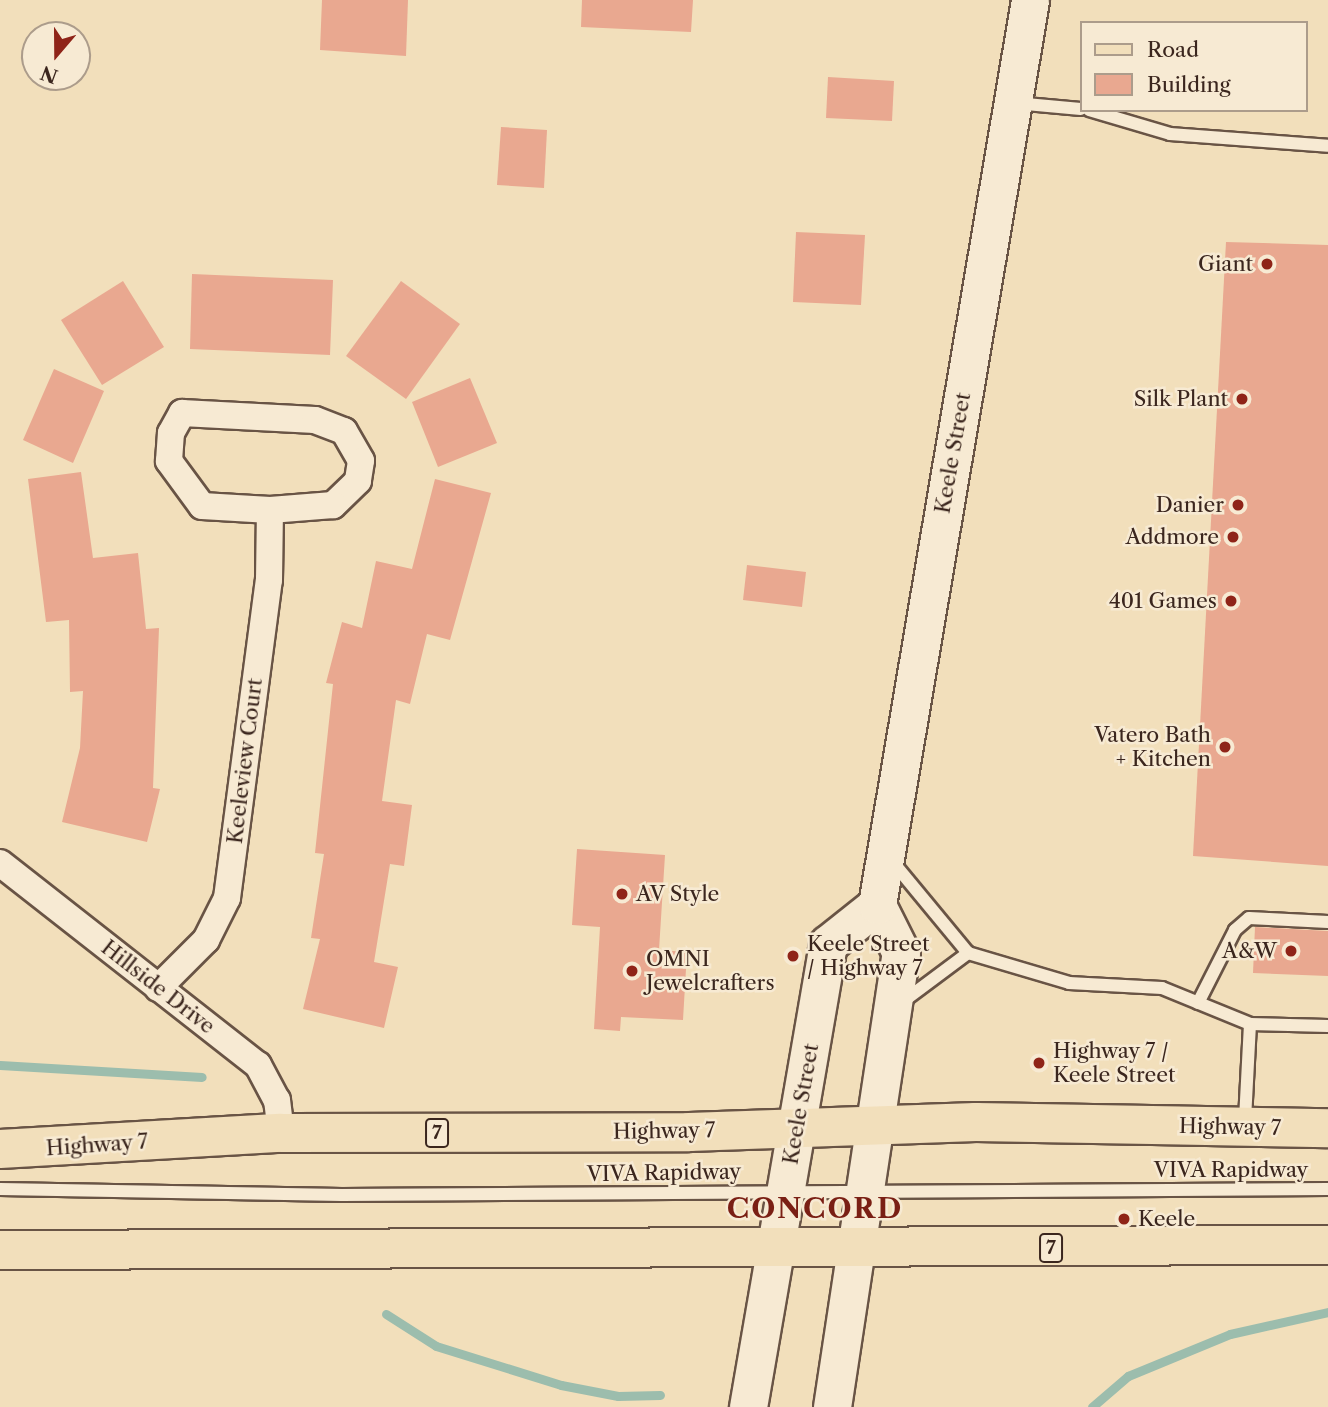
<!DOCTYPE html>
<style>
body{margin:0}
#map{position:relative;width:1328px;height:1407px;overflow:hidden;background:#f2dfbb;font-family:"Libre Caslon Text",serif}
div>[style]{position:absolute}
[style*='--x']{left:calc(var(--x)*1px);top:calc(var(--y)*1px);width:calc(var(--w)*1px);rotate:calc(var(--a)*1deg)}
.stream>*{height:9px;margin:-4.5px;padding:0 4.5px;transform-origin:4.5px;border-radius:4.5px;background:#9cbdad}
.building>*{inset:0;background:#e9a890}
.roads{filter:drop-shadow(2px 0 #695445) drop-shadow(-2px 0 #695445) drop-shadow(0 2px #695445) drop-shadow(0 -2px #695445)}
.lane>*{height:12px;margin:-6px;padding:0 6px;transform-origin:6px;border-radius:6px;background:#f7ead3}
.street>*{height:26px;margin:-13px;padding:0 13px;transform-origin:13px;border-radius:13px;background:#f7ead3}
.secondary>*{height:37px;margin:-18.5px;padding:0 18.5px;transform-origin:18.5px;border-radius:18.5px;background:#f7ead3}
.primary>*{height:38px;margin:-19px;padding:0 19px;transform-origin:19px;border-radius:19px;background:#f2dfbb}
.dots>*{width:19px;height:19px;translate:-50% -50%;box-sizing:border-box;border:4px solid #f7ead3;border-radius:50%}
span{translate:-50% -50%;white-space:nowrap;text-align:center;line-height:1.15;-webkit-text-stroke:5px #f7ead3;paint-order:stroke}
.shield-label span{padding:2px 5px;background:#f7ead3;border:2px solid;border-radius:5px;-webkit-text-stroke-width:0}
.shield-label{font-size:19px;color:#3b261e;font-weight:700}
.poi-label{font-size:21px;color:#3b261e}
.right{translate:-100% -50%;text-align:right}
.left{translate:0 -50%;text-align:left}
.street-label{font-size:21px;color:#3b261e}
.district-label{font-size:28px;color:#7a1f14;font-weight:700;letter-spacing:2px}
.legend{position:absolute;left:1080px;top:21px;width:228px;height:91px;box-sizing:border-box;background:#f7ead3;border:2px solid #ac9c8b;margin:0;padding:9px 12px;list-style:none;font-size:21px;color:#3b261e}
.legend li{display:flex;align-items:center;gap:14px;height:35px}
.legend b{width:35px;border:2px solid #ac9c8b}
.north{position:absolute;left:21px;top:21px;width:70px;height:70px;box-sizing:border-box;background:#f7ead3;border:2px solid #ac9c8b;border-radius:50%;rotate:200deg;font-size:19px;font-weight:700;line-height:28px;text-align:center;color:#3b261e}
.north::after{content:'';display:block;margin:auto;width:24px;height:32px;background:#8f2418;clip-path:polygon(50% 0,100% 100%,50% 72%,0 100%)}
</style>
<div id="map">
<div class="stream">
<div style="--x:0;--y:1065;--w:202;--a:3.4"></div>
<div style="--x:386;--y:1314;--w:59;--a:32.6"></div>
<div style="--x:436;--y:1346;--w:131;--a:17.3"></div>
<div style="--x:561;--y:1385;--w:58;--a:10.9"></div>
<div style="--x:618;--y:1396;--w:42;--a:-1.4"></div>
<div style="--x:1092;--y:1407;--w:48;--a:-40.7"></div>
<div style="--x:1128;--y:1376;--w:110;--a:-22.4"></div>
<div style="--x:1230;--y:1334;--w:100;--a:-12.7"></div>
</div>
<div class="building">
<div style="clip-path:polygon(322px 0,408px 0,406px 56px,320px 50px)"></div>
<div style="clip-path:polygon(582px 0,693px 0,691px 32px,581px 27px)"></div>
<div style="clip-path:polygon(828px 77px,894px 81px,892px 121px,826px 118px)"></div>
<div style="clip-path:polygon(501px 127px,547px 130px,544px 188px,497px 185px)"></div>
<div style="clip-path:polygon(796px 232px,865px 235px,861px 305px,793px 302px)"></div>
<div style="clip-path:polygon(1226px 242px,1328px 245px,1328px 866px,1193px 856px)"></div>
<div style="clip-path:polygon(192px 274px,333px 280px,330px 355px,190px 349px)"></div>
<div style="clip-path:polygon(123px 281px,164px 347px,102px 385px,61px 320px)"></div>
<div style="clip-path:polygon(401px 281px,460px 324px,406px 399px,346px 356px)"></div>
<div style="clip-path:polygon(54px 369px,104px 391px,73px 463px,23px 440px)"></div>
<div style="clip-path:polygon(470px 378px,497px 443px,438px 467px,412px 402px)"></div>
<div style="clip-path:polygon(81px 472px,93px 558px,138px 553px,146px 629px,159px 628px,153px 788px,160px 789px,147px 842px,62px 822px,80px 748px,83px 691px,70px 692px,69px 620px,46px 622px,28px 479px)"></div>
<div style="clip-path:polygon(435px 479px,491px 493px,450px 640px,427px 634px,410px 704px,396px 700px,382px 801px,412px 805px,404px 866px,390px 864px,374px 962px,398px 967px,384px 1028px,303px 1009px,320px 939px,311px 938px,324px 854px,315px 853px,333px 684px,326px 683px,342px 622px,362px 628px,376px 561px,412px 569px)"></div>
<div style="clip-path:polygon(747px 565px,806px 572px,802px 607px,743px 600px)"></div>
<div style="clip-path:polygon(577px 849px,665px 855px,659px 950px,687px 952px,683px 1020px,621px 1017px,620px 1031px,594px 1029px,600px 927px,572px 925px)"></div>
<div style="clip-path:polygon(1255px 927px,1328px 931px,1328px 976px,1253px 973px)"></div>
</div>
<div class="roads">
<div class="lane">
<div style="--x:1015;--y:103;--w:66;--a:5.2"></div>
<div style="--x:1089;--y:110;--w:84;--a:16.5"></div>
<div style="--x:1170;--y:134;--w:158;--a:4.3"></div>
<div style="--x:892;--y:861;--w:119;--a:50.4"></div>
<div style="--x:968;--y:953;--w:105;--a:16.5"></div>
<div style="--x:1069;--y:983;--w:93;--a:3.1"></div>
<div style="--x:1162;--y:988;--w:95;--a:22.2"></div>
<div style="--x:1250;--y:1024;--w:97;--a:93"></div>
<div style="--x:901;--y:1003;--w:84;--a:-36.7"></div>
<div style="--x:1198;--y:1003;--w:82;--a:-63.1"></div>
<div style="--x:1235;--y:930;--w:18;--a:-41"></div>
<div style="--x:1249;--y:918;--w:79;--a:2.9"></div>
<div style="--x:1250;--y:1024;--w:78;--a:1.5"></div>
<div style="--x:0;--y:1189;--w:342;--a:1"></div>
<div style="--x:342;--y:1195;--w:986;--a:-0.35"></div>
</div>
<div class="street">
<div style="--x:182;--y:413;--w:133;--a:3"></div>
<div style="--x:315;--y:420;--w:31;--a:21"></div>
<div style="--x:344;--y:431;--w:34;--a:60"></div>
<div style="--x:361;--y:461;--w:20;--a:99"></div>
<div style="--x:358;--y:481;--w:35;--a:136"></div>
<div style="--x:333;--y:505;--w:63;--a:175.5"></div>
<div style="--x:270;--y:510;--w:68;--a:-176.6"></div>
<div style="--x:202;--y:506;--w:56;--a:-126.3"></div>
<div style="--x:169;--y:461;--w:28;--a:-86"></div>
<div style="--x:171;--y:433;--w:23;--a:-61"></div>
<div style="--x:0;--y:863;--w:328;--a:38.1"></div>
<div style="--x:258;--y:1065;--w:40;--a:62"></div>
<div style="--x:277;--y:1100;--w:33;--a:83"></div>
<div style="--x:158;--y:988;--w:68;--a:-45"></div>
<div style="--x:206;--y:940;--w:47;--a:-63.4"></div>
<div style="--x:227;--y:898;--w:321;--a:-82.5"></div>
<div style="--x:269;--y:580;--w:70;--a:-89.2"></div>
</div>
<div class="secondary">
<div style="--x:748;--y:1407;--w:470;--a:-80.2"></div>
<div style="--x:828;--y:944;--w:63;--a:-38.5"></div>
<div style="--x:832;--y:1407;--w:459;--a:-81.4"></div>
<div style="--x:901;--y:953;--w:54;--a:-116.6"></div>
<div style="--x:877;--y:905;--w:918;--a:-80.4"></div>
</div>
<div class="primary">
<div style="--x:0;--y:1149;--w:281;--a:-3.3"></div>
<div style="--x:281;--y:1133;--w:408;--a:-0.1"></div>
<div style="--x:689;--y:1132;--w:287;--a:-2"></div>
<div style="--x:976;--y:1122;--w:352;--a:1"></div>
<div style="--x:0;--y:1250;--w:1328;--a:-0.22"></div>
</div>
</div>
<div class="dots">
<div style="left:1267px;top:264px;background:#8f2418"></div>
<div style="left:1242px;top:399px;background:#8f2418"></div>
<div style="left:1238px;top:505px;background:#8f2418"></div>
<div style="left:1233px;top:537px;background:#8f2418"></div>
<div style="left:1231px;top:601px;background:#8f2418"></div>
<div style="left:1225px;top:747px;background:#8f2418"></div>
<div style="left:622px;top:894px;background:#8f2418"></div>
<div style="left:1291px;top:951px;background:#8f2418"></div>
<div style="left:793px;top:956px;background:#8f2418"></div>
<div style="left:632px;top:971px;background:#8f2418"></div>
<div style="left:1039px;top:1063px;background:#8f2418"></div>
<div style="left:1124px;top:1219px;background:#8f2418"></div>
</div>
<div class="shield-label">
<span style="left:437px;top:1133px">7</span>
<span style="left:1051px;top:1248px">7</span>
</div>
<div class="poi-label">
<span class="right" style="left:1253px;top:264px">Giant</span>
<span class="right" style="left:1228px;top:399px">Silk Plant</span>
<span class="right" style="left:1224px;top:505px">Danier</span>
<span class="right" style="left:1219px;top:537px">Addmore</span>
<span class="right" style="left:1217px;top:601px">401 Games</span>
<span class="right" style="left:1211px;top:747px">Vatero Bath<br>+ Kitchen</span>
<span class="left" style="left:636px;top:894px">AV Style</span>
<span class="left" style="left:807px;top:956px">Keele Street<br>/ Highway 7</span>
<span class="right" style="left:1277px;top:951px">A&amp;W</span>
<span class="left" style="left:646px;top:971px">OMNI<br>Jewelcrafters</span>
<span class="left" style="left:1053px;top:1063px">Highway 7 /<br>Keele Street</span>
<span class="left" style="left:1138px;top:1219px">Keele</span>
</div>
<div class="street-label">
<span style="left:953px;top:453px;rotate:-80deg">Keele Street</span>
<span style="left:245px;top:761px;rotate:-83deg">Keeleview Court</span>
<span style="left:158px;top:987px;rotate:38deg">Hillside Drive</span>
<span style="left:801px;top:1104px;rotate:-80deg">Keele Street</span>
<span style="left:1230px;top:1127px;rotate:1deg">Highway 7</span>
<span style="left:664px;top:1131px;rotate:-1deg">Highway 7</span>
<span style="left:97px;top:1145px;rotate:-4deg">Highway 7</span>
<span style="left:1231px;top:1170px">VIVA Rapidway</span>
<span style="left:664px;top:1173px;rotate:-1deg">VIVA Rapidway</span>
</div>
<div class="district-label">
<span style="left:815px;top:1208px">CONCORD</span>
</div>
<ul class="legend">
<li><b style="height:9px;background:#f2dfbb"></b>Road</li>
<li><b style="height:19px;background:#e9a890"></b>Building</li>
</ul>
<div class="north">N</div>
</div>
